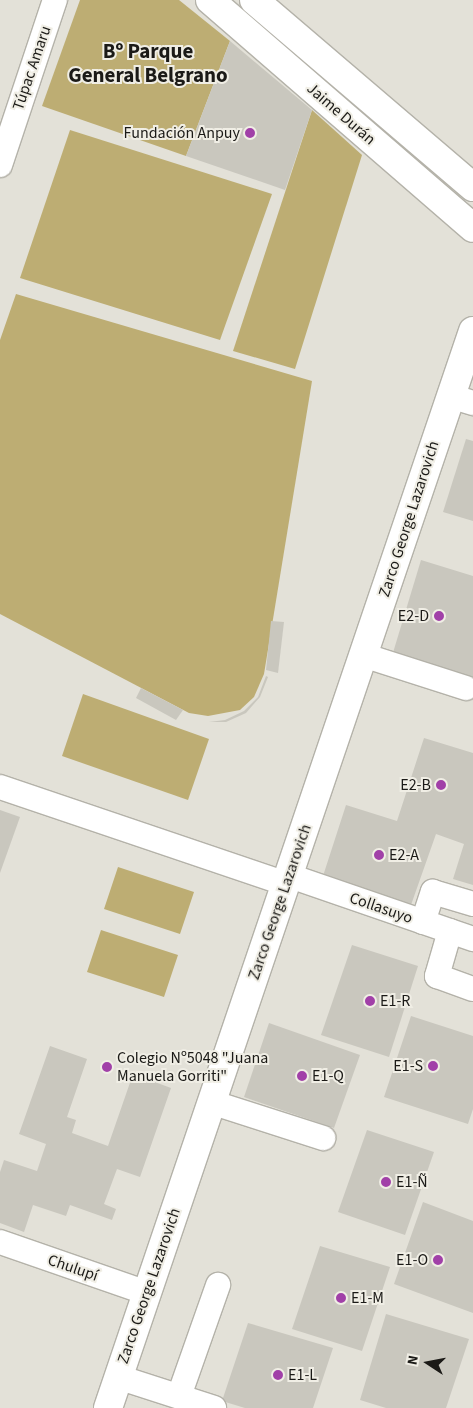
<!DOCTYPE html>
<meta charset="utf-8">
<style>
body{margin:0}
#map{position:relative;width:473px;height:1408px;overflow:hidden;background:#e3e1d8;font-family:"Source Sans 3",sans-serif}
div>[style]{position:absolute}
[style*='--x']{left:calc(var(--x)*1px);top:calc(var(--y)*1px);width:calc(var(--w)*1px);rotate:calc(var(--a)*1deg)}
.green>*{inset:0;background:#bdad73}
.building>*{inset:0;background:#c9c7be}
.roads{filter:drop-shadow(1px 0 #b4b2a9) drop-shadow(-1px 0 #b4b2a9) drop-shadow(0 1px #b4b2a9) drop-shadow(0 -1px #b4b2a9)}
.street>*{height:24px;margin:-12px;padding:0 12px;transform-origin:12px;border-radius:12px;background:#fff}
.secondary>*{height:28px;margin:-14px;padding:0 14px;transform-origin:14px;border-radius:14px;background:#fff}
.dots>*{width:14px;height:14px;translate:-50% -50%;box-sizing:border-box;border:2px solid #f0eee5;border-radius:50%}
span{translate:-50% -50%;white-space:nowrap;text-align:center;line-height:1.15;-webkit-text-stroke:4px #f0eee5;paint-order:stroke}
.street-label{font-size:16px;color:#1b1a17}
.poi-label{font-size:16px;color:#1b1a17}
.right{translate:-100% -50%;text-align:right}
.left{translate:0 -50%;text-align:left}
.district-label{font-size:21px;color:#1b1a17;font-weight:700}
.north{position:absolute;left:403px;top:1338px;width:50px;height:50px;-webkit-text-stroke:4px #f0eee5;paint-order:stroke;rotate:281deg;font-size:14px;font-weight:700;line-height:20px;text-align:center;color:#1b1a17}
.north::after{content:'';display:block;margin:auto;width:18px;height:22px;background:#1b1a17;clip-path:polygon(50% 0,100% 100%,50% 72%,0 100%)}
</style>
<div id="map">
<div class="green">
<div style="clip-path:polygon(80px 0,179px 0,230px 41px,186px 156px,42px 106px)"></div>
<div style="clip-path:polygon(312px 110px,362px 155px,295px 369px,233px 351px)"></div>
<div style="clip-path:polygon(70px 130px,272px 194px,220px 340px,20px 278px)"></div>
<div style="clip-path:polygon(16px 294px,312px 381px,264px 674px,254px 697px,240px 710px,208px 716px,189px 713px,0 614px,0 340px)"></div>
<div style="clip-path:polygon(83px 694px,209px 739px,188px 800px,62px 756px)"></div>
<div style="clip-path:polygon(118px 867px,194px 892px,180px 934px,104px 909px)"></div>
<div style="clip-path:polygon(101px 930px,178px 955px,164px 997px,87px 972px)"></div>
</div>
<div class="building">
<div style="clip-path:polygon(230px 41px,312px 110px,285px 190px,186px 156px)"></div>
<div style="clip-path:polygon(466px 439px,473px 441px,473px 521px,443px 512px)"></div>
<div style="clip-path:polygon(421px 560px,473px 576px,473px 681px,392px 656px)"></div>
<div style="clip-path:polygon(271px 621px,284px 622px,278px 673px,266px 670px)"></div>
<div style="clip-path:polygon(266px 676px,268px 677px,260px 697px,246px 713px,226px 722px,209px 722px,225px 720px,244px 711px,258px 697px)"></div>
<div style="clip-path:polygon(141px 688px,183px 710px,176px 720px,136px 698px)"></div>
<div style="clip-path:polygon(424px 738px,473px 753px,473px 885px,453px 879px,464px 844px,436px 834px,411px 905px,323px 876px,346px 805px,397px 821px)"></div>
<div style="clip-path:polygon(0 810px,20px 817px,0 873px)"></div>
<div style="clip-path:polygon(352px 945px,418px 966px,389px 1057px,321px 1035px)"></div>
<div style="clip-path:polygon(411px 1016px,473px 1036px,473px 1109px,468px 1124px,384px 1097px)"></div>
<div style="clip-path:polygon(269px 1023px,360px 1055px,334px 1128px,244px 1097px)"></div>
<div style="clip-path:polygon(50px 1046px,87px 1059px,67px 1117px,76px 1120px,72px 1133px,108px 1146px,133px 1074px,171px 1088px,140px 1177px,117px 1169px,104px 1204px,116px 1209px,112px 1220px,70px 1205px,66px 1216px,33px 1205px,24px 1232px,0 1223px,0 1172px,4px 1160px,37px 1171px,46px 1144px,19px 1134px)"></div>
<div style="clip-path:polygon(367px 1130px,434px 1152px,405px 1235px,338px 1212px)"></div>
<div style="clip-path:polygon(423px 1202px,473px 1221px,473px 1313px,394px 1284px)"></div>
<div style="clip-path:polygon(320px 1246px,390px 1267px,362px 1351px,292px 1329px)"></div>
<div style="clip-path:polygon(386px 1314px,469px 1339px,446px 1408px,386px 1408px,360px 1400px)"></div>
<div style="clip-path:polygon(248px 1323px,333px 1348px,313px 1408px,245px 1408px,222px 1401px)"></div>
</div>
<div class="roads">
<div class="street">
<div style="--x:0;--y:165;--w:174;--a:-71.6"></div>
<div style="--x:450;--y:396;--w:24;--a:17"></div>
<div style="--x:363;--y:655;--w:108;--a:17.8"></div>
<div style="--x:0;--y:787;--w:303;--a:18.7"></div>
<div style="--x:290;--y:876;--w:194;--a:19"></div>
<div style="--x:423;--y:922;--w:32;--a:-72"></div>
<div style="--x:433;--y:892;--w:42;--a:16.7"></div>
<div style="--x:450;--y:931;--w:47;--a:106.1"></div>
<div style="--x:437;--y:976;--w:38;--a:20"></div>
<div style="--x:211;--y:1102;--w:118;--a:17.8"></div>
<div style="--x:0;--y:1242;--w:156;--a:19.1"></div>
<div style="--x:118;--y:1377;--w:101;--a:17.9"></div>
<div style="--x:179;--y:1396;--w:118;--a:-70.6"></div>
</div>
<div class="secondary">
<div style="--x:210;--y:0;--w:348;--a:40.9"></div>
<div style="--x:254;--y:0;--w:288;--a:40.5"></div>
<div style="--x:108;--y:1408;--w:1137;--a:-71.28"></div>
</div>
</div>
<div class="dots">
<div style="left:250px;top:133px;background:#a140a8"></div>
<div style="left:439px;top:616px;background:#a140a8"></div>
<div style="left:441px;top:785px;background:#a140a8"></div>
<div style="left:379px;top:855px;background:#a140a8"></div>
<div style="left:370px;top:1001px;background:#a140a8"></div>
<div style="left:433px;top:1066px;background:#a140a8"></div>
<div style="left:107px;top:1067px;background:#a140a8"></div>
<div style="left:302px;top:1076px;background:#a140a8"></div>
<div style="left:386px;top:1182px;background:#a140a8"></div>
<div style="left:438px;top:1260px;background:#a140a8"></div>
<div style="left:341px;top:1298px;background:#a140a8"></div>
<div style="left:278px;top:1375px;background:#a140a8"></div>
</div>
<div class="street-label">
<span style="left:32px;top:68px;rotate:-71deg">Túpac Amaru</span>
<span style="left:341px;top:114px;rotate:41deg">Jaime Durán</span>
<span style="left:409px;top:519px;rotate:-72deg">Zarco George Lazarovich</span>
<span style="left:280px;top:902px;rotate:-71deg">Zarco George Lazarovich</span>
<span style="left:381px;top:908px;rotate:19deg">Collasuyo</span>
<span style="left:73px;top:1268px;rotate:19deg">Chulupí</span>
<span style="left:149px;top:1286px;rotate:-71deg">Zarco George Lazarovich</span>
</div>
<div class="poi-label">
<span class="right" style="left:240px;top:133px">Fundación Anpuy</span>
<span class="right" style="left:429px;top:616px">E2-D</span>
<span class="right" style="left:431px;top:785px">E2-B</span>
<span class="left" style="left:389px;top:855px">E2-A</span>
<span class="left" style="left:380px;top:1001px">E1-R</span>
<span class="left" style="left:117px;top:1067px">Colegio Nº5048 "Juana<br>Manuela Gorriti"</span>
<span class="right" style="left:423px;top:1066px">E1-S</span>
<span class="left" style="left:312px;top:1076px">E1-Q</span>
<span class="left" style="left:396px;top:1182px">E1-Ñ</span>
<span class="right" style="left:428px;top:1260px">E1-O</span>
<span class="left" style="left:351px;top:1298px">E1-M</span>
<span class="left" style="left:288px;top:1375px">E1-L</span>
</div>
<div class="district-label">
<span style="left:148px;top:63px">Bº Parque<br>General Belgrano</span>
</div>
<div class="north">N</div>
</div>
